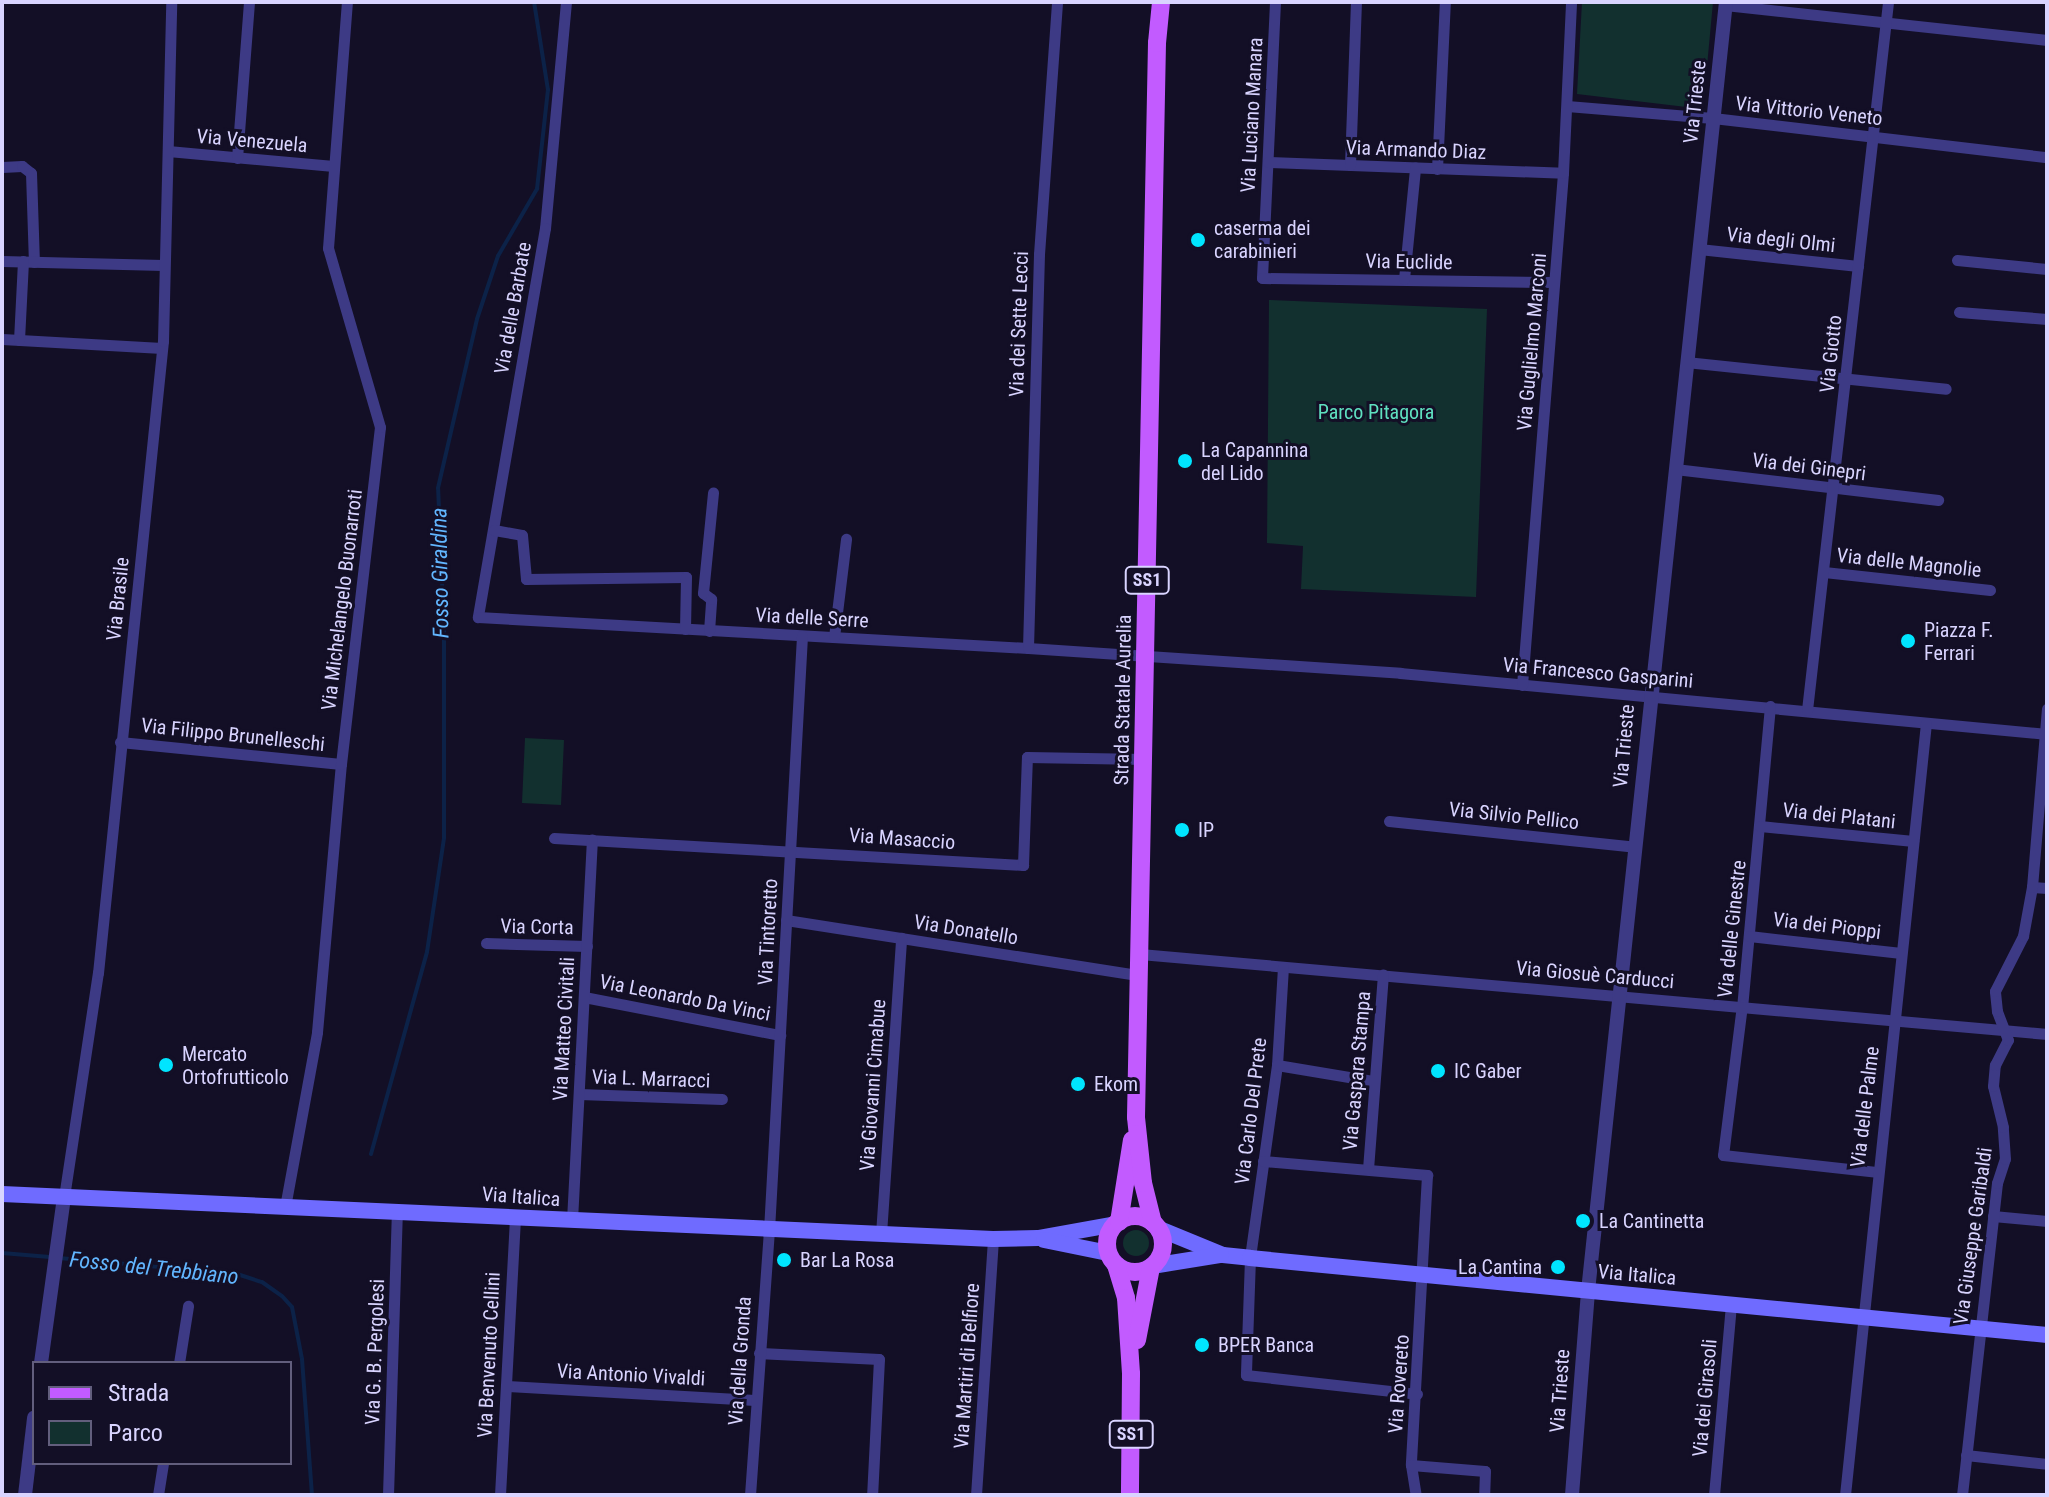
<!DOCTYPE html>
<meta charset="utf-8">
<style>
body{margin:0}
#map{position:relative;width:2049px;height:1497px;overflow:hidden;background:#130f26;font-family:"Roboto Condensed",sans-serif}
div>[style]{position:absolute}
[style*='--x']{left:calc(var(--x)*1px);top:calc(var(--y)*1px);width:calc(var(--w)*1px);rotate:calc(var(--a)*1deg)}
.green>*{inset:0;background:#12302f}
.round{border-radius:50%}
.stream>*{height:4px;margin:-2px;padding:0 2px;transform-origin:2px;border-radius:2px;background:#0c2248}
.minor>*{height:11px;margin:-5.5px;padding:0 5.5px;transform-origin:5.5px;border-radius:5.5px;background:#3d3a85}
.tertiary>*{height:14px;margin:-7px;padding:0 7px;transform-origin:7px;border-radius:7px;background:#3d3a85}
.secondary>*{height:16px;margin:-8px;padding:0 8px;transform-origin:8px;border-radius:8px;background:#6f6bff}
.primary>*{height:18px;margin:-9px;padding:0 9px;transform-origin:9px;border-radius:9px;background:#c25bff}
.primary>.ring{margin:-9px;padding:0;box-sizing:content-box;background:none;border:18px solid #c25bff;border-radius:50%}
.dots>*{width:22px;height:22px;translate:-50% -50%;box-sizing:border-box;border:4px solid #130f26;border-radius:50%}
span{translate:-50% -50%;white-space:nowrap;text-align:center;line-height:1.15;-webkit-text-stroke:6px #130f26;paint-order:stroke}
.shield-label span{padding:2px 6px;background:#130f26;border:2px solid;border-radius:6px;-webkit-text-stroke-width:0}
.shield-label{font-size:18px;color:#d9d4ff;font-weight:700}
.street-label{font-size:20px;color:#d9d4ff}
.poi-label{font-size:20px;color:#d9d4ff}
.left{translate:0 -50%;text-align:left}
.right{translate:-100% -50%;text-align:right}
.park-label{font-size:20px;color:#5fe0c0}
.water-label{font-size:22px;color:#62b6ff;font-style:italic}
.frame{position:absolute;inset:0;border:4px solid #d9d4ff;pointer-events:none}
.legend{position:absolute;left:32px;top:1361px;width:260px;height:104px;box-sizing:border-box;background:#130f26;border:2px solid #625e7d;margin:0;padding:10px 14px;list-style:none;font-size:24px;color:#d9d4ff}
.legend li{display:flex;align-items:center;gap:16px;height:40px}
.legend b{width:40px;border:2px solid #625e7d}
</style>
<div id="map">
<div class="green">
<div style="clip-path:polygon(1582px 2px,1713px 2px,1703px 109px,1577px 94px)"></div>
<div style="clip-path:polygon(1269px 300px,1487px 309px,1476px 597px,1301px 589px,1303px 546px,1267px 543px)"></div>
<div style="clip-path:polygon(525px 738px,564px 740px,561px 805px,522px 803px)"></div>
<div class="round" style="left:1123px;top:1230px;width:26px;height:26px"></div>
</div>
<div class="stream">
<div style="--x:371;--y:1154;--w:210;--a:-74.5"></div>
<div style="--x:427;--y:952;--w:115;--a:-81.5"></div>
<div style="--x:444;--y:838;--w:209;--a:-90"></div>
<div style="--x:444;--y:629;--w:141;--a:-92.4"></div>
<div style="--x:438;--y:488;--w:173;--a:-77"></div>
<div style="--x:477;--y:319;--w:66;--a:-71.6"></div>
<div style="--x:498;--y:256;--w:78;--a:-59.8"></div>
<div style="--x:537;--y:189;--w:100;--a:-83.7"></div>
<div style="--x:548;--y:90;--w:89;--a:-99"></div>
<div style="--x:2;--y:1253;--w:48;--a:4.8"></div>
<div style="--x:59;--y:1258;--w:179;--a:5.1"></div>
<div style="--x:237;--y:1274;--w:26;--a:18"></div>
<div style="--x:262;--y:1282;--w:24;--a:35"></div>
<div style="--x:282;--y:1296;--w:15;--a:48"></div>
<div style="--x:292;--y:1307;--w:53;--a:79.1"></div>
<div style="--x:302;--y:1359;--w:136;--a:85.8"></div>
</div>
<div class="minor">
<div style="--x:566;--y:2;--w:227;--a:95.3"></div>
<div style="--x:545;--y:228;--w:395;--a:99.8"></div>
<div style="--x:478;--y:617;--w:551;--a:3.23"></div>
<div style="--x:1028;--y:648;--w:373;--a:3.8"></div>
<div style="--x:1400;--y:673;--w:650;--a:5.39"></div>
<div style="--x:1275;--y:2;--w:276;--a:92.7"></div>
<div style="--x:1262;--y:278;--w:292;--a:0.8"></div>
<div style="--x:1725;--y:5;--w:324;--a:6.2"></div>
<div style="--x:1567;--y:106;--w:146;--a:4.7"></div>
<div style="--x:1713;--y:118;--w:336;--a:6.7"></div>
<div style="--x:168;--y:151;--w:166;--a:5.2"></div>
<div style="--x:237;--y:158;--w:156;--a:-85.6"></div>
<div style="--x:1268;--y:162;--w:295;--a:2.1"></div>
<div style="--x:1350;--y:165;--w:163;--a:-87.9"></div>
<div style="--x:2;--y:167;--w:20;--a:-3"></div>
<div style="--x:22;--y:166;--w:11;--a:38"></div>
<div style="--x:31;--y:173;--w:89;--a:88.1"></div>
<div style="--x:1437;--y:169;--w:167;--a:-87.3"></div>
<div style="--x:1699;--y:249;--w:160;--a:6.1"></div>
<div style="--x:1957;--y:260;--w:90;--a:5.7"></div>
<div style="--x:2;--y:261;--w:161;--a:1.4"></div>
<div style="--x:1404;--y:279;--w:112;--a:-84.3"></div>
<div style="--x:1959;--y:312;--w:88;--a:4.5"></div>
<div style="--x:2;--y:339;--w:160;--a:3.2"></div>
<div style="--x:19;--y:340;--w:79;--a:-87.1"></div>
<div style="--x:1686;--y:362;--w:261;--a:5.9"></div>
<div style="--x:1675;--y:469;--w:265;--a:6.7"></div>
<div style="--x:494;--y:530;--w:28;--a:10"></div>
<div style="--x:522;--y:535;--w:44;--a:84.8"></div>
<div style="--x:526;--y:579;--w:160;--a:-0.7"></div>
<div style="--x:686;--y:577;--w:52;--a:91.1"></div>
<div style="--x:1824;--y:572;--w:167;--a:6.2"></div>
<div style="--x:709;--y:631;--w:32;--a:-86"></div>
<div style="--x:711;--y:599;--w:10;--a:-143"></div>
<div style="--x:703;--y:593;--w:101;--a:-84.3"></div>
<div style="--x:834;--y:637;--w:99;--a:-83"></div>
<div style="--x:1028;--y:648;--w:394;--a:-88.4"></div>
<div style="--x:1039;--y:254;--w:253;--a:-85.9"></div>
<div style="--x:1522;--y:685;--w:514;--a:-85.42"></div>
<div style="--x:1563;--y:173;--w:171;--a:-87.3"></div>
<div style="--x:1770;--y:706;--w:300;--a:95.3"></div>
<div style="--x:1742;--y:1005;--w:151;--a:97.2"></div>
<div style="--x:1723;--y:1155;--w:154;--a:6.3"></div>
<div style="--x:1807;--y:710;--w:713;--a:-83.47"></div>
<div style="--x:120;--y:742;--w:222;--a:5.7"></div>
<div style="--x:1389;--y:821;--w:247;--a:6"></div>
<div style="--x:1760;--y:826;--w:154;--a:5.6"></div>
<div style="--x:554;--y:838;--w:470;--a:3.3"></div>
<div style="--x:1023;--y:865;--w:108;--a:-87.9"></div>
<div style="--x:1027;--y:757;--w:118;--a:1"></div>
<div style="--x:2032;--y:887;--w:15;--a:4"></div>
<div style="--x:786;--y:920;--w:357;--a:8.9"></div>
<div style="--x:1749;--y:936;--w:153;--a:6.4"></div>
<div style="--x:486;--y:943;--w:101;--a:1.7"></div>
<div style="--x:1140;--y:954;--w:911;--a:5.04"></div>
<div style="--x:1283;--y:967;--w:98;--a:93.5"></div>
<div style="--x:1277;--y:1065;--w:195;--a:98"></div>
<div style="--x:1250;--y:1258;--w:117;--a:92"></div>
<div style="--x:1246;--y:1375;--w:172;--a:6.3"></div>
<div style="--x:584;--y:997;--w:200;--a:11"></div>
<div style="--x:1277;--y:1065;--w:97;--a:9.5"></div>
<div style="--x:579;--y:1094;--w:143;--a:2"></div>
<div style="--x:1263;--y:1161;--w:165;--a:4.9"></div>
<div style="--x:1427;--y:1175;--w:290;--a:93.2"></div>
<div style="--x:1411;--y:1465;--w:30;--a:81"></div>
<div style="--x:1368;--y:1169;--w:195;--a:-85.6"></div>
<div style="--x:64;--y:1197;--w:227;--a:-81.4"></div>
<div style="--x:98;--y:973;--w:635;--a:-84.13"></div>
<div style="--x:163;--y:341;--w:339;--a:-88.6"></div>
<div style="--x:285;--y:1207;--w:178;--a:-79.6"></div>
<div style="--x:317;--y:1032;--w:269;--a:-84.9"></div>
<div style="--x:341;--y:764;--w:339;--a:-83.4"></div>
<div style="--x:380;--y:427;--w:186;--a:-106.2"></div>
<div style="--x:328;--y:248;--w:247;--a:-85.6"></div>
<div style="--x:1993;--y:1216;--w:54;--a:5.3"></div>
<div style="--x:572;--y:1220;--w:381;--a:-87"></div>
<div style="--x:881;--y:1234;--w:297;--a:-86.1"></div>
<div style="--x:759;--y:1353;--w:120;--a:2.9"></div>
<div style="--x:879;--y:1359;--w:136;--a:92.9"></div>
<div style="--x:179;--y:1363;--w:58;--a:-81"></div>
<div style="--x:506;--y:1386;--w:249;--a:3.2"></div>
<div style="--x:1966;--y:1455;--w:81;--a:6.3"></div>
<div style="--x:1411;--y:1465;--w:74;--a:4.6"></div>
<div style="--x:1485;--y:1471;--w:24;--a:92"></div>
<div style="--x:158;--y:1495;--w:32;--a:-81"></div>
<div style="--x:388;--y:1495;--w:285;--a:-88.2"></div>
<div style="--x:500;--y:1495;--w:279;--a:-86.9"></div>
<div style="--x:750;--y:1495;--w:266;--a:-85.9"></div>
<div style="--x:769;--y:1230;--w:595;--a:-86.82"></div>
<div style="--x:976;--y:1495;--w:257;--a:-86.2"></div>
<div style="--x:1714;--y:1495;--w:192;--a:-84.9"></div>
<div style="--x:1845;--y:1495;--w:776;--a:-84.01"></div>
<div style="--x:1962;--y:1495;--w:314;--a:-83.6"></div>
<div style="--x:1997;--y:1183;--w:25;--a:-72"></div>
<div style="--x:2005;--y:1159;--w:32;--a:-94"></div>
<div style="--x:2003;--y:1127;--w:42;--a:-103.7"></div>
<div style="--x:1993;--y:1086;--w:21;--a:-85"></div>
<div style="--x:1995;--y:1065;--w:28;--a:-63"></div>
<div style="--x:2008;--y:1040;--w:31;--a:-111"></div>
<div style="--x:1997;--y:1011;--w:20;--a:-96"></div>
<div style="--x:1995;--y:991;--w:62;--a:-63"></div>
<div style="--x:2023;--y:936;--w:50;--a:-79.6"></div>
<div style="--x:2032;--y:887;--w:179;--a:-85.2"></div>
</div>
<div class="tertiary">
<div style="--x:41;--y:1363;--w:168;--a:-82.1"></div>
<div style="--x:25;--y:1495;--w:78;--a:-83.3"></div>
<div style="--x:1572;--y:1495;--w:205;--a:-85.5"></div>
<div style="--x:1588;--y:1291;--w:1296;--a:-83.89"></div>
</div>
<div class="secondary">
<div style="--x:2;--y:1194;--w:992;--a:2.6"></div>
<div style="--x:993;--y:1239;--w:45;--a:-1.3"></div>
<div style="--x:1038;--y:1238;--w:79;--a:-10.2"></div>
<div style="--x:1157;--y:1228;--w:71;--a:22.2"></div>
<div style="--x:1223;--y:1255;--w:27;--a:6"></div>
<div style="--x:1250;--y:1258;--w:801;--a:5.52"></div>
<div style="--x:1044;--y:1240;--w:65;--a:11.5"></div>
<div style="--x:1152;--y:1266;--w:70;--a:-9.1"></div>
</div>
<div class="primary">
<div class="ring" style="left:1107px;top:1216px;width:38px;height:38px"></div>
<div style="--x:1119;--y:1222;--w:83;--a:-81"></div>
<div style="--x:1153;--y:1223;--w:41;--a:-104"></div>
<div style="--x:1143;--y:1183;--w:66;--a:-96.1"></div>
<div style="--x:1136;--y:1117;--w:1074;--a:-88.88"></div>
<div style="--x:1157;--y:43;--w:41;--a:-84.4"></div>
<div style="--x:1116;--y:1265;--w:34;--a:73"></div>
<div style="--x:1126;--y:1298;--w:76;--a:86.2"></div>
<div style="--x:1131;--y:1374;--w:121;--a:90.5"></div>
<div style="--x:1137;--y:1340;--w:74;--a:-79.1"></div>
</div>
<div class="dots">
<div style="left:1198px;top:240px;background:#00e5ff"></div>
<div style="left:1185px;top:461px;background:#00e5ff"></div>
<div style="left:1908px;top:641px;background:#00e5ff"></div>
<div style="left:1182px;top:830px;background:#00e5ff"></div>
<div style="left:166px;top:1065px;background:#00e5ff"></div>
<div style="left:1438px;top:1071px;background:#00e5ff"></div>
<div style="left:1078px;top:1084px;background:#00e5ff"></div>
<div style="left:1583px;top:1221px;background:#00e5ff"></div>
<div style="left:784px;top:1260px;background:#00e5ff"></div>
<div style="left:1558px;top:1267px;background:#00e5ff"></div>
<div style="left:1202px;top:1345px;background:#00e5ff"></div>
</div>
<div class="shield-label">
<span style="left:1147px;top:580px">SS1</span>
<span style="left:1131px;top:1434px">SS1</span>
</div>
<div class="street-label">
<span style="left:1695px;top:102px;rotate:-84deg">Via Trieste</span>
<span style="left:1809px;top:111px;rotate:6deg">Via Vittorio Veneto</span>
<span style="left:1252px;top:115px;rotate:-87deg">Via Luciano Manara</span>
<span style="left:252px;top:141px;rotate:5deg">Via Venezuela</span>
<span style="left:1416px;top:150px;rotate:2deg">Via Armando Diaz</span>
<span style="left:1781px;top:240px;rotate:6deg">Via degli Olmi</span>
<span style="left:1409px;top:262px;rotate:1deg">Via Euclide</span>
<span style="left:513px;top:308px;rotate:-80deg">Via delle Barbate</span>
<span style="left:1019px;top:324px;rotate:-88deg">Via dei Sette Lecci</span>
<span style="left:1532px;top:342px;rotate:-85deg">Via Guglielmo Marconi</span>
<span style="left:1831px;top:354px;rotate:-84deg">Via Giotto</span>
<span style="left:1809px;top:467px;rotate:7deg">Via dei Ginepri</span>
<span style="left:1909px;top:563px;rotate:6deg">Via delle Magnolie</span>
<span style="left:118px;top:599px;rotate:-84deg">Via Brasile</span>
<span style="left:342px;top:600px;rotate:-83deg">Via Michelangelo Buonarroti</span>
<span style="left:812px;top:618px;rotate:3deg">Via delle Serre</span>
<span style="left:1598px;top:673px;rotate:5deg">Via Francesco Gasparini</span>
<span style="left:1123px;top:700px;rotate:-89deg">Strada Statale Aurelia</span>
<span style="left:233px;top:735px;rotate:6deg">Via Filippo Brunelleschi</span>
<span style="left:1624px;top:746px;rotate:-85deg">Via Trieste</span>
<span style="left:1514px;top:816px;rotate:6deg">Via Silvio Pellico</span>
<span style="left:1839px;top:816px;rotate:6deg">Via dei Platani</span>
<span style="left:902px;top:839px;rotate:4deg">Via Masaccio</span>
<span style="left:1827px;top:926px;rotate:7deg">Via dei Pioppi</span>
<span style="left:537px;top:927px;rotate:1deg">Via Corta</span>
<span style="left:1732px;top:929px;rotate:-84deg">Via delle Ginestre</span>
<span style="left:966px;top:930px;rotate:9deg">Via Donatello</span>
<span style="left:768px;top:932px;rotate:-87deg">Via Tintoretto</span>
<span style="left:1595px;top:975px;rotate:5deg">Via Giosuè Carducci</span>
<span style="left:685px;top:998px;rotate:11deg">Via Leonardo Da Vinci</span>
<span style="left:564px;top:1029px;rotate:-87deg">Via Matteo Civitali</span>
<span style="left:1357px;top:1071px;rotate:-85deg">Via Gaspara Stampa</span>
<span style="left:651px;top:1079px;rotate:2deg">Via L. Marracci</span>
<span style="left:873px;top:1085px;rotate:-86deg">Via Giovanni Cimabue</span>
<span style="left:1865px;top:1107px;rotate:-83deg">Via delle Palme</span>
<span style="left:1251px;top:1111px;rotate:-83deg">Via Carlo Del Prete</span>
<span style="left:521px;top:1197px;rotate:4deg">Via Italica</span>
<span style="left:1973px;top:1236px;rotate:-82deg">Via Giuseppe Garibaldi</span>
<span style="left:1637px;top:1275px;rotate:5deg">Via Italica</span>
<span style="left:375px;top:1352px;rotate:-88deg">Via G. B. Pergolesi</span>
<span style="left:489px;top:1355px;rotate:-87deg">Via Benvenuto Cellini</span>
<span style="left:740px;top:1361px;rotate:-86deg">Via della Gronda</span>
<span style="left:967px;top:1366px;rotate:-86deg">Via Martiri di Belfiore</span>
<span style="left:631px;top:1375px;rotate:3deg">Via Antonio Vivaldi</span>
<span style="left:1399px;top:1384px;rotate:-86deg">Via Rovereto</span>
<span style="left:1560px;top:1391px;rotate:-86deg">Via Trieste</span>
<span style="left:1705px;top:1398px;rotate:-85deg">Via dei Girasoli</span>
</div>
<div class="poi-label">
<span class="left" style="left:1214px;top:240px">caserma dei<br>carabinieri</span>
<span class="left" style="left:1201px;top:462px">La Capannina<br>del Lido</span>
<span class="left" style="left:1924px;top:642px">Piazza F.<br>Ferrari</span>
<span class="left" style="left:1198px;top:830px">IP</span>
<span class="left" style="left:182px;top:1066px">Mercato<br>Ortofrutticolo</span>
<span class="left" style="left:1454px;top:1071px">IC Gaber</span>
<span class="left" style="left:1094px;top:1084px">Ekom</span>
<span class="left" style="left:1599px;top:1221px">La Cantinetta</span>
<span class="left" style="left:800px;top:1260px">Bar La Rosa</span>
<span class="right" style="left:1542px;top:1267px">La Cantina</span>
<span class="left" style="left:1218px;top:1345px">BPER Banca</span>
</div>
<div class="park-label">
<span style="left:1376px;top:412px">Parco Pitagora</span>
</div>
<div class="water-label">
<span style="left:440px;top:573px;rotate:-91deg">Fosso Giraldina</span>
<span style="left:154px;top:1268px;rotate:6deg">Fosso del Trebbiano</span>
</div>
<div class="frame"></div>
<ul class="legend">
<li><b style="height:10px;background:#c25bff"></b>Strada</li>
<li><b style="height:22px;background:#12302f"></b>Parco</li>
</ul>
</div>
